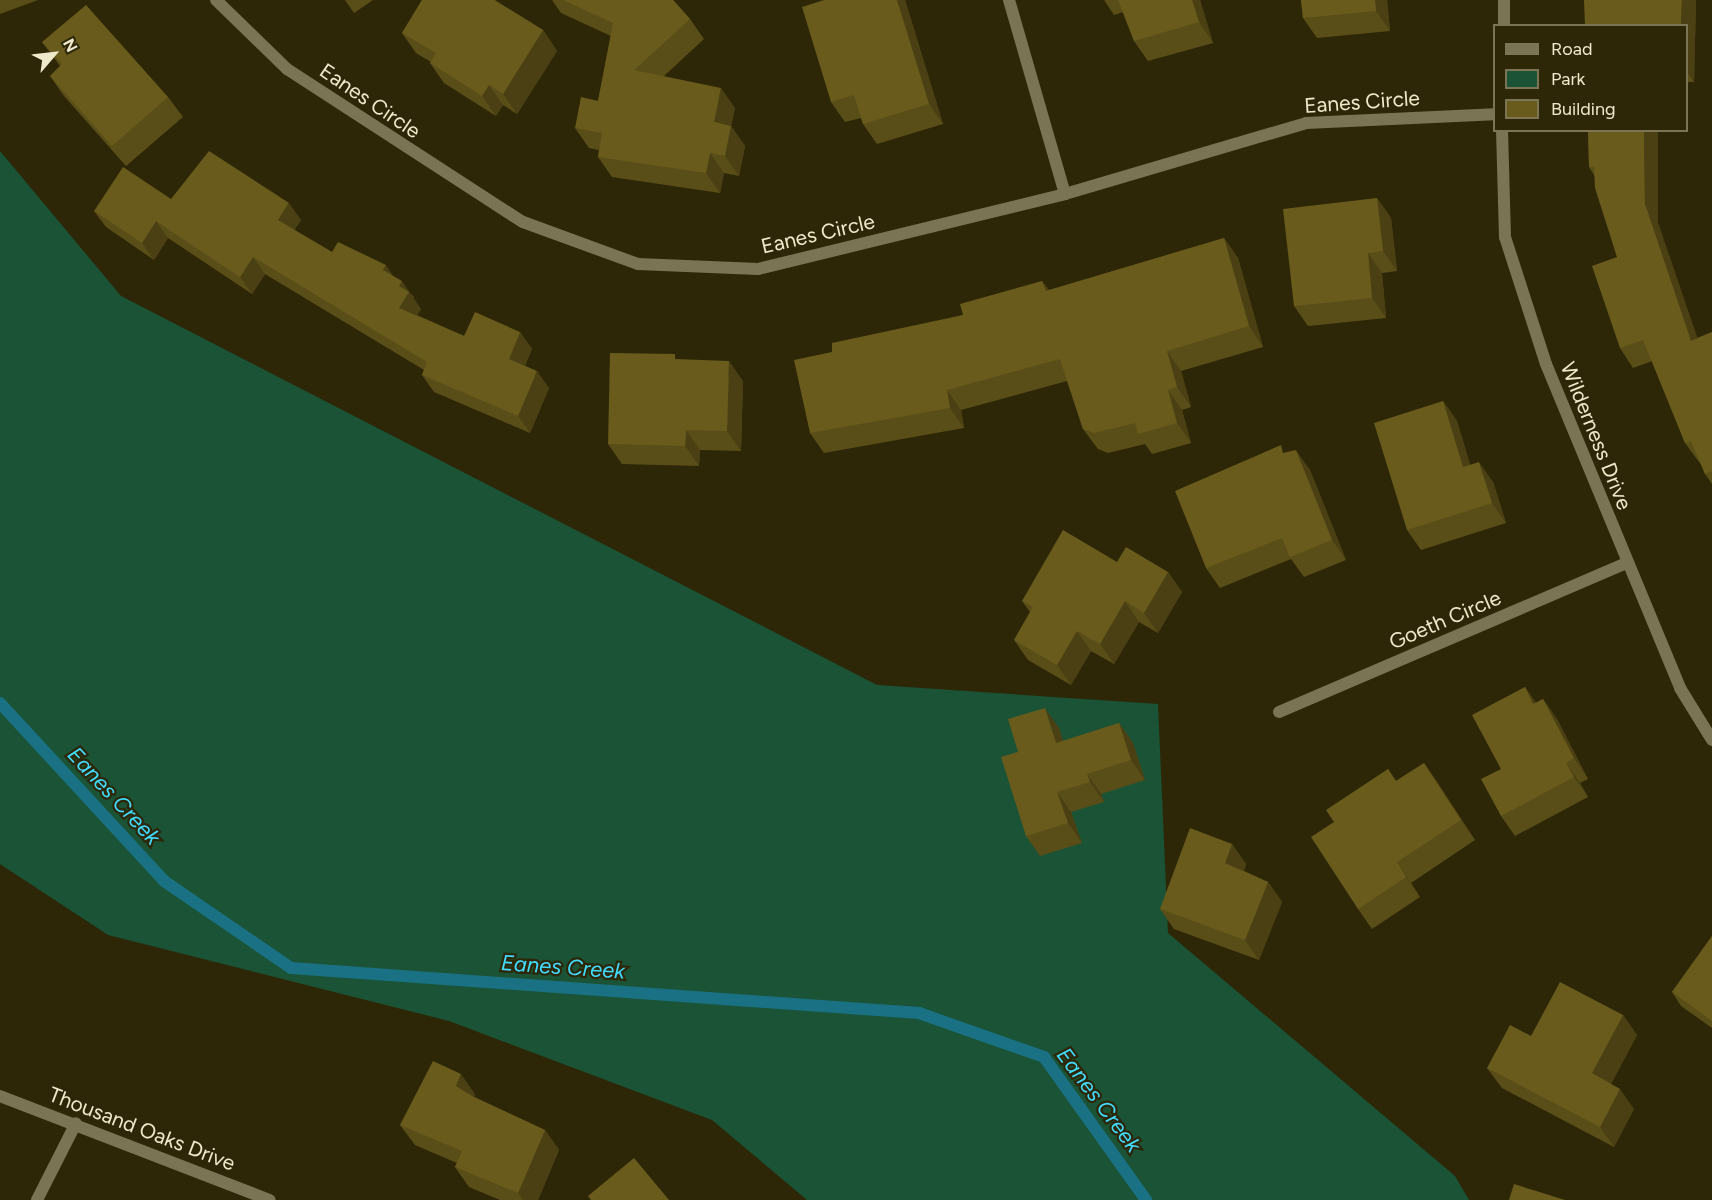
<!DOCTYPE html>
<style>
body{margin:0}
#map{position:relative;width:1712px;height:1200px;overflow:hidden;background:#2d2708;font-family:Figtree,sans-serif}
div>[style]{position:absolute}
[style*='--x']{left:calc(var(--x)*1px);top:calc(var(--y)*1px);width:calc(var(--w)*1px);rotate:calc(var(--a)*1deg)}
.green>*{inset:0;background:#1a5335}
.stream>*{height:12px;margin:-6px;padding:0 6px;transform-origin:6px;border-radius:6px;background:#1a7184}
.street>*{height:12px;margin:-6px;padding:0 6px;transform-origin:6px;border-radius:6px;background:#7a7354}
.wall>*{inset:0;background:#5a4e18}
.shaded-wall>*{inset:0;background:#4a4014}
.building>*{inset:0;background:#695b1c}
span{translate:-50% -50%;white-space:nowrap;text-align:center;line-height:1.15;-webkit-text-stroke:4.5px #2d2708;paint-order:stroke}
.street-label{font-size:21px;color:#efe9cb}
.water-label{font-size:22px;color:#40dcff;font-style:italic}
.legend{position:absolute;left:1493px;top:24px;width:195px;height:108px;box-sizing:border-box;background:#2d2708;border:2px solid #7b7556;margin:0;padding:8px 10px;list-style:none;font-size:18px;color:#efe9cb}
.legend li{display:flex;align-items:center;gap:12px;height:30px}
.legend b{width:30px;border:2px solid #7b7556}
.north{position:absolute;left:24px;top:24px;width:60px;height:60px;-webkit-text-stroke:4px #2d2708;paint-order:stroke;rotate:62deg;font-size:16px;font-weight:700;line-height:24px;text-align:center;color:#efe9cb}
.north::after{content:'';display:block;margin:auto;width:21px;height:27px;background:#efe9cb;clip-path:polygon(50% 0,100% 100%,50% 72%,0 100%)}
</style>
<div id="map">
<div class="green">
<div style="clip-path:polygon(0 151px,121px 296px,877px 685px,1158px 704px,1168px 933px,1455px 1176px,1469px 1200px,807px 1200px,712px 1120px,449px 1021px,108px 935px,0 864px)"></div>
</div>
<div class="stream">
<div style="--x:0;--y:703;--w:242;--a:47.3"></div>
<div style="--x:164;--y:881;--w:154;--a:34.4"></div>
<div style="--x:291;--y:968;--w:630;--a:4.1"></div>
<div style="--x:919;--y:1013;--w:133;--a:19.4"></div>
<div style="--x:1044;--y:1057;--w:176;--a:54.5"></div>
</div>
<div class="street">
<div style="--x:216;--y:0;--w:99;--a:44.2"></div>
<div style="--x:287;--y:69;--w:281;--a:33"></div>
<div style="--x:523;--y:222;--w:122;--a:20.1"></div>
<div style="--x:638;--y:264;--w:120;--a:2.4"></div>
<div style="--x:758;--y:269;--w:316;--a:-13.7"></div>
<div style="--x:1065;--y:194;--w:251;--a:-16.4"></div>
<div style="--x:1306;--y:123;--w:188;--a:-2.7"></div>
<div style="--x:1009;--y:0;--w:202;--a:73.9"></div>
<div style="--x:1504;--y:26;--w:26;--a:-90"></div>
<div style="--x:1502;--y:130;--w:107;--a:88.4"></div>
<div style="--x:1505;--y:237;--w:133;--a:72.1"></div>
<div style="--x:1546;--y:364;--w:351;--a:67.5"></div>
<div style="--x:1680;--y:688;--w:61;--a:58.4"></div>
<div style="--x:1279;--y:712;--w:378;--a:-23.2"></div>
<div style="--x:0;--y:1096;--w:289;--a:21.1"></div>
<div style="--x:37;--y:1200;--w:86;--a:-63.1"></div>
</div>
<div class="wall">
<div style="clip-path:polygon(0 0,38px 0,0 14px)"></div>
<div style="clip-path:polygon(345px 0,373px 0,354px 13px)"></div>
<div style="clip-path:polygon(422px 0,495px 0,543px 30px,557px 51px,517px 114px,503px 105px,496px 116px,444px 83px,430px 63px,431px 62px,416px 53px,402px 33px)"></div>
<div style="clip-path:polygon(552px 0,673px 0,690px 19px,704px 39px,664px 76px,735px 108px,731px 126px,745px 146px,739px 176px,724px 173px,720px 193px,612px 177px,598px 157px,599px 150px,589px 148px,575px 128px,598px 101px,611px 36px,561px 13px)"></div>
<div style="clip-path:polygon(905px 0,943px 124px,877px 144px,863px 124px,861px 118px,845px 122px,831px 102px)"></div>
<div style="clip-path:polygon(1104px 0,1200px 0,1213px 43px,1148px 61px,1134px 41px,1123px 12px,1114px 15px)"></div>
<div style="clip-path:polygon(1301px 0,1387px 0,1390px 31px,1317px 38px,1303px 18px)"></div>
<div style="clip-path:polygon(1696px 0,1694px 82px,1686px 82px,1686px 26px)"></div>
<div style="clip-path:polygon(42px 42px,168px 97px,183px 117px,126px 166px,64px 96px,50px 76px,60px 66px)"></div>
<div style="clip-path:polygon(1588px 130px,1658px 223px,1697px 338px,1712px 332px,1712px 484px,1705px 474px,1700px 462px,1699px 462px,1685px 443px,1652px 361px,1633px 368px,1620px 348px,1617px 257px,1594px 175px,1589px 167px)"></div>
<div style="clip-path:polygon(1377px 198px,1391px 218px,1397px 271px,1382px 273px,1386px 318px,1308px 326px,1294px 306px)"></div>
<div style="clip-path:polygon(171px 199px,301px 220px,294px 230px,332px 252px,392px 275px,414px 297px,413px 298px,421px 309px,417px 315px,464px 336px,520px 332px,532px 349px,525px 366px,549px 388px,530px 433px,434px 392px,422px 375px,424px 370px,265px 274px,252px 294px,168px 238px,154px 260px,106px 227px,94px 211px)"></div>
<div style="clip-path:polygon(1224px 238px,1238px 258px,1263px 347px,1181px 371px,1191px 407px,1182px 410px,1191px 443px,1152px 454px,1145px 444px,1108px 453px,1098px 449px,1083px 429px,1067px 381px,961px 410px,964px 428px,824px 453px,810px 433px,832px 352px,963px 315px,1042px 281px,1049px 290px)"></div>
<div style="clip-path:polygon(679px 359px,743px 381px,741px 451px,700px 450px,699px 466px,622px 464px,608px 444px)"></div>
<div style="clip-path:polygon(1443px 401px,1457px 421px,1470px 465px,1493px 482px,1506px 523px,1421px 550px,1407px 530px)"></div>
<div style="clip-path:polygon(1286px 452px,1310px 470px,1346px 560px,1304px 577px,1291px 559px,1220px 588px,1206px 568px)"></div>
<div style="clip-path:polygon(1117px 562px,1168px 572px,1182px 592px,1158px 633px,1139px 622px,1114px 664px,1091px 651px,1071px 685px,1028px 660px,1014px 640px,1030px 612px,1022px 601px)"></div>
<div style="clip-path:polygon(1525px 687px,1536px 703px,1543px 699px,1557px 719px,1588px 779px,1580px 783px,1588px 797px,1515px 836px,1501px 816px,1501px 769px)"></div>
<div style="clip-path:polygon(1119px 723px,1133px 743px,1145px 780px,1101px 794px,1104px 802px,1071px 812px,1082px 843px,1040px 856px,1026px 836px,1018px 752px,1059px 728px,1063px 741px)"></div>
<div style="clip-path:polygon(1424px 763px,1475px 840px,1411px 883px,1420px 897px,1372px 929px,1358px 909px,1334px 822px,1388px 769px,1396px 781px)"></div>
<div style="clip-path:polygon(1232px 844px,1246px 864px,1244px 871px,1268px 882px,1282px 902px,1259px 960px,1174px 929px,1160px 909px)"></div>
<div style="clip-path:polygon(1712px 936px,1712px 1028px,1681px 1006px,1672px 992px)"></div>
<div style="clip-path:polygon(1623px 1015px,1637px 1035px,1611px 1084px,1634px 1109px,1614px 1147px,1502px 1088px,1487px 1068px,1531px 1036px)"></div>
<div style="clip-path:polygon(475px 1094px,474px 1097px,545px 1130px,559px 1150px,538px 1200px,500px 1200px,469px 1187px,455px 1167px,457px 1163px,415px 1145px,400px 1125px)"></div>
</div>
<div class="shaded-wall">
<div style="clip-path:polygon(897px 0,905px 0,943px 124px,929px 104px)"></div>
<div style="clip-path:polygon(1192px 0,1200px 0,1213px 43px,1199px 22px)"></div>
<div style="clip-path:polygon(1375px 0,1387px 0,1390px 31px,1376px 11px)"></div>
<div style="clip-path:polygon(1682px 0,1696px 0,1694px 82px,1686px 71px,1686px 26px,1681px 26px)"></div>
<div style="clip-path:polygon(543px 30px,557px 51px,517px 114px,503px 94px)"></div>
<div style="clip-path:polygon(489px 85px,503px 105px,496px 116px,482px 96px)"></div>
<div style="clip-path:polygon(721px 88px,735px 108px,731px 126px,745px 146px,739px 176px,725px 156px,714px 122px)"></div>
<div style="clip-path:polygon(1644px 130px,1658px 130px,1658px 223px,1705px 360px,1691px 341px,1645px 204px)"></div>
<div style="clip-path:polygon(710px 153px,724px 173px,720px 193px,706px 173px)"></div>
<div style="clip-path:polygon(1377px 198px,1391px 218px,1397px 271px,1383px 251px)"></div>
<div style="clip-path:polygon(289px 203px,301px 220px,290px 237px,278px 220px)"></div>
<div style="clip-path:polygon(156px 221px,168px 238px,154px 260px,142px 243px)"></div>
<div style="clip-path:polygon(1224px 238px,1238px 258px,1263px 347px,1249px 326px)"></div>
<div style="clip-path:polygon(1368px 253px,1382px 273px,1386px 318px,1372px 298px)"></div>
<div style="clip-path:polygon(253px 257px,265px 274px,252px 294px,240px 277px)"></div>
<div style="clip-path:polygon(386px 265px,397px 282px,383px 270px)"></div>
<div style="clip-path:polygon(402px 281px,421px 309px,411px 325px,399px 308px,399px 286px)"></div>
<div style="clip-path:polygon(1042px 281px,1056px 301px,1046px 291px)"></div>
<div style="clip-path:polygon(520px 332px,532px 349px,520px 376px,509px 359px)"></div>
<div style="clip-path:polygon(1167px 351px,1181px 371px,1191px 407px,1177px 387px)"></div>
<div style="clip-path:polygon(729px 361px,743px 381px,741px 451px,727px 431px)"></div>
<div style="clip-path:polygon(537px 371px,549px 388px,530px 433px,518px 416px)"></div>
<div style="clip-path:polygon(947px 390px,961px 410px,964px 428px,950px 408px)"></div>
<div style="clip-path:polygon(1168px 390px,1182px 410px,1191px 443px,1177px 423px)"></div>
<div style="clip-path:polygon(1443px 401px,1457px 421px,1477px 487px,1463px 467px)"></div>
<div style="clip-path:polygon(686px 430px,700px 450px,699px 466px,685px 446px)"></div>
<div style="clip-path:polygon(1296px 450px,1310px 470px,1346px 560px,1332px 540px)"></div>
<div style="clip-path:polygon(1479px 462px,1493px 482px,1506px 523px,1492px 503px)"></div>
<div style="clip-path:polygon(1168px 572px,1182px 592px,1158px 633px,1144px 613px)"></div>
<div style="clip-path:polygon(1125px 601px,1139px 622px,1114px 664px,1100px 644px)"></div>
<div style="clip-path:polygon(1077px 631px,1091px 651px,1071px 685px,1057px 665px)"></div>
<div style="clip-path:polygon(1525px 687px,1539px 707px,1533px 704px)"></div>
<div style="clip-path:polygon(1543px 699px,1557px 719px,1588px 779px,1574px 758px)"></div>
<div style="clip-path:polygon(1045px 708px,1059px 728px,1070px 763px,1056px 743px)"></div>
<div style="clip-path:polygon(1119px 723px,1133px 743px,1145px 780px,1131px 760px)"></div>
<div style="clip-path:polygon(1424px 763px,1438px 783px,1475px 840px,1461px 820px)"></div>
<div style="clip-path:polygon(1566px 763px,1580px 783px,1588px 797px,1574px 777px)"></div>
<div style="clip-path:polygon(1087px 774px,1101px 794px,1104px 802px,1090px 782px)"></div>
<div style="clip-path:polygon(1057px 792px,1071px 812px,1082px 843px,1068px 823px)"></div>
<div style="clip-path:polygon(1232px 844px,1246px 864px,1239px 883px,1225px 863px)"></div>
<div style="clip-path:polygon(1397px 862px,1411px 883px,1420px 897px,1406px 877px)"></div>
<div style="clip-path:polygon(1268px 882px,1282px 902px,1259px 960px,1245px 940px)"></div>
<div style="clip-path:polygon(1623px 1015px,1637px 1035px,1606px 1093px,1592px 1073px)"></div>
<div style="clip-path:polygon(461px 1074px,475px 1094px,470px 1106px,456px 1086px)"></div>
<div style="clip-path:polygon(1620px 1089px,1634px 1109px,1614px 1147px,1600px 1127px)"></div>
<div style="clip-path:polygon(545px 1130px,559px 1150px,538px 1200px,523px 1200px,518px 1193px)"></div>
</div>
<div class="building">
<div style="clip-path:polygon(422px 0,494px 0,543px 30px,503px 94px,489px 85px,482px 96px,430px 63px,436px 53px,402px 33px)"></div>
<div style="clip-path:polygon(563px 0,673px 0,690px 19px,634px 70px,721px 88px,714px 122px,731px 126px,725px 156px,710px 153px,706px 173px,598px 157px,602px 133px,575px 128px,581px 97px,598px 101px,613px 23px)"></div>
<div style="clip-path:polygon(824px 0,897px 0,929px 104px,863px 124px,854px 95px,831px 102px,802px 7px)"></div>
<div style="clip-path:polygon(1118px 0,1192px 0,1199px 22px,1134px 41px)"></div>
<div style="clip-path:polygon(1301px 0,1375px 0,1376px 11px,1303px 18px)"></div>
<div style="clip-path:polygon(1584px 0,1682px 0,1681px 26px,1585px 26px)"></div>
<div style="clip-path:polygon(86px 5px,168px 97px,112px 146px,50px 76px,62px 64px,42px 42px)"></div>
<div style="clip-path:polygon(1588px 130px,1644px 130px,1645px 204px,1691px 341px,1712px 332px,1712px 471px,1705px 474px,1691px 441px,1685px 443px,1643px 340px,1620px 348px,1592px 266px,1617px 257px,1595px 188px,1594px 167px,1589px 167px)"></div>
<div style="clip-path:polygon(209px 151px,289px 203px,278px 220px,332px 252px,338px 242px,386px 265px,383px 270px,402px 281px,399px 286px,409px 292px,399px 308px,464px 336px,475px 312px,520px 332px,509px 359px,537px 371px,518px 416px,422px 375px,427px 362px,253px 257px,240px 277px,156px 221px,142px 243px,94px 211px,123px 167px,171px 199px)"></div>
<div style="clip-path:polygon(1377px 198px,1383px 251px,1368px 253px,1372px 298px,1294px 306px,1283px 209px)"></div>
<div style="clip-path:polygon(1224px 238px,1249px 326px,1167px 351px,1177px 387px,1168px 390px,1177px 423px,1138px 434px,1135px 423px,1094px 433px,1083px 429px,1060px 359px,947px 390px,950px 408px,810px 433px,794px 360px,832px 352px,832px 343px,963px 315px,960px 304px,1042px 281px,1046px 291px)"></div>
<div style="clip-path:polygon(610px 353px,675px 354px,675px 359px,729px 361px,727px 431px,686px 430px,685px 446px,608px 444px)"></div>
<div style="clip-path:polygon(1443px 401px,1463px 467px,1479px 462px,1492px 503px,1407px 530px,1374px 423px)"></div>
<div style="clip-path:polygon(1281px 445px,1283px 453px,1296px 450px,1332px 540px,1290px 557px,1282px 538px,1206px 568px,1175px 491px)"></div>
<div style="clip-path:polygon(1063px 530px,1117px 562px,1126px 547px,1168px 572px,1144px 613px,1125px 601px,1100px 644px,1077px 631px,1057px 665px,1014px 640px,1033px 607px,1022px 601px)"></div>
<div style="clip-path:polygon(1525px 687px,1533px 704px,1543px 699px,1574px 758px,1566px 763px,1574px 777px,1501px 816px,1481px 779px,1501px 769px,1472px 715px)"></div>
<div style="clip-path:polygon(1045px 708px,1056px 743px,1119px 723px,1131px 760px,1087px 774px,1090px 782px,1057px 792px,1068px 823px,1026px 836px,1001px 757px,1018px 752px,1008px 719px)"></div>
<div style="clip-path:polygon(1424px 763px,1461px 820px,1397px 862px,1406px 877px,1358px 909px,1311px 837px,1334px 822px,1326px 810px,1388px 769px,1396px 781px)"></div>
<div style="clip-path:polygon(1190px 828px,1232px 844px,1225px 863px,1268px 882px,1245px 940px,1160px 909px)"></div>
<div style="clip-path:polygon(1712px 936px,1712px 1021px,1672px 992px)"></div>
<div style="clip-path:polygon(1560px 982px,1623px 1015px,1592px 1073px,1620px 1089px,1600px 1127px,1487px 1068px,1510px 1025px,1531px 1036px)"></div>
<div style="clip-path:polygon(433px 1061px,461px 1074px,456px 1086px,472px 1096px,545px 1130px,518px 1193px,455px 1167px,462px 1151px,400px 1125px)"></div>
<div style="clip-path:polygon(634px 1158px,669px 1200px,591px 1200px,588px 1196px)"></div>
<div style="clip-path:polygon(1514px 1184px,1565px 1200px,1509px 1200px)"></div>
</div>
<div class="street-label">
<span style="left:370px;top:101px;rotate:34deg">Eanes Circle</span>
<span style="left:1362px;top:102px;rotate:-4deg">Eanes Circle</span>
<span style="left:818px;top:234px;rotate:-13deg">Eanes Circle</span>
<span style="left:1596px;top:436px;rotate:68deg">Wilderness Drive</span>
<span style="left:1445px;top:620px;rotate:-23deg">Goeth Circle</span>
<span style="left:142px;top:1129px;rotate:21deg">Thousand Oaks Drive</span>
</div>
<div class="water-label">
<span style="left:114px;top:796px;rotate:47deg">Eanes Creek</span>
<span style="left:563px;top:967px;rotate:4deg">Eanes Creek</span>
<span style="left:1099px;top:1100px;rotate:53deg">Eanes Creek</span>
</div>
<ul class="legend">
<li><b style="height:8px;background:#7a7354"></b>Road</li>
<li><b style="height:16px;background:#1a5335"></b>Park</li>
<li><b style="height:16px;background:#695b1c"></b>Building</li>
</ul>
<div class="north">N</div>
</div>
